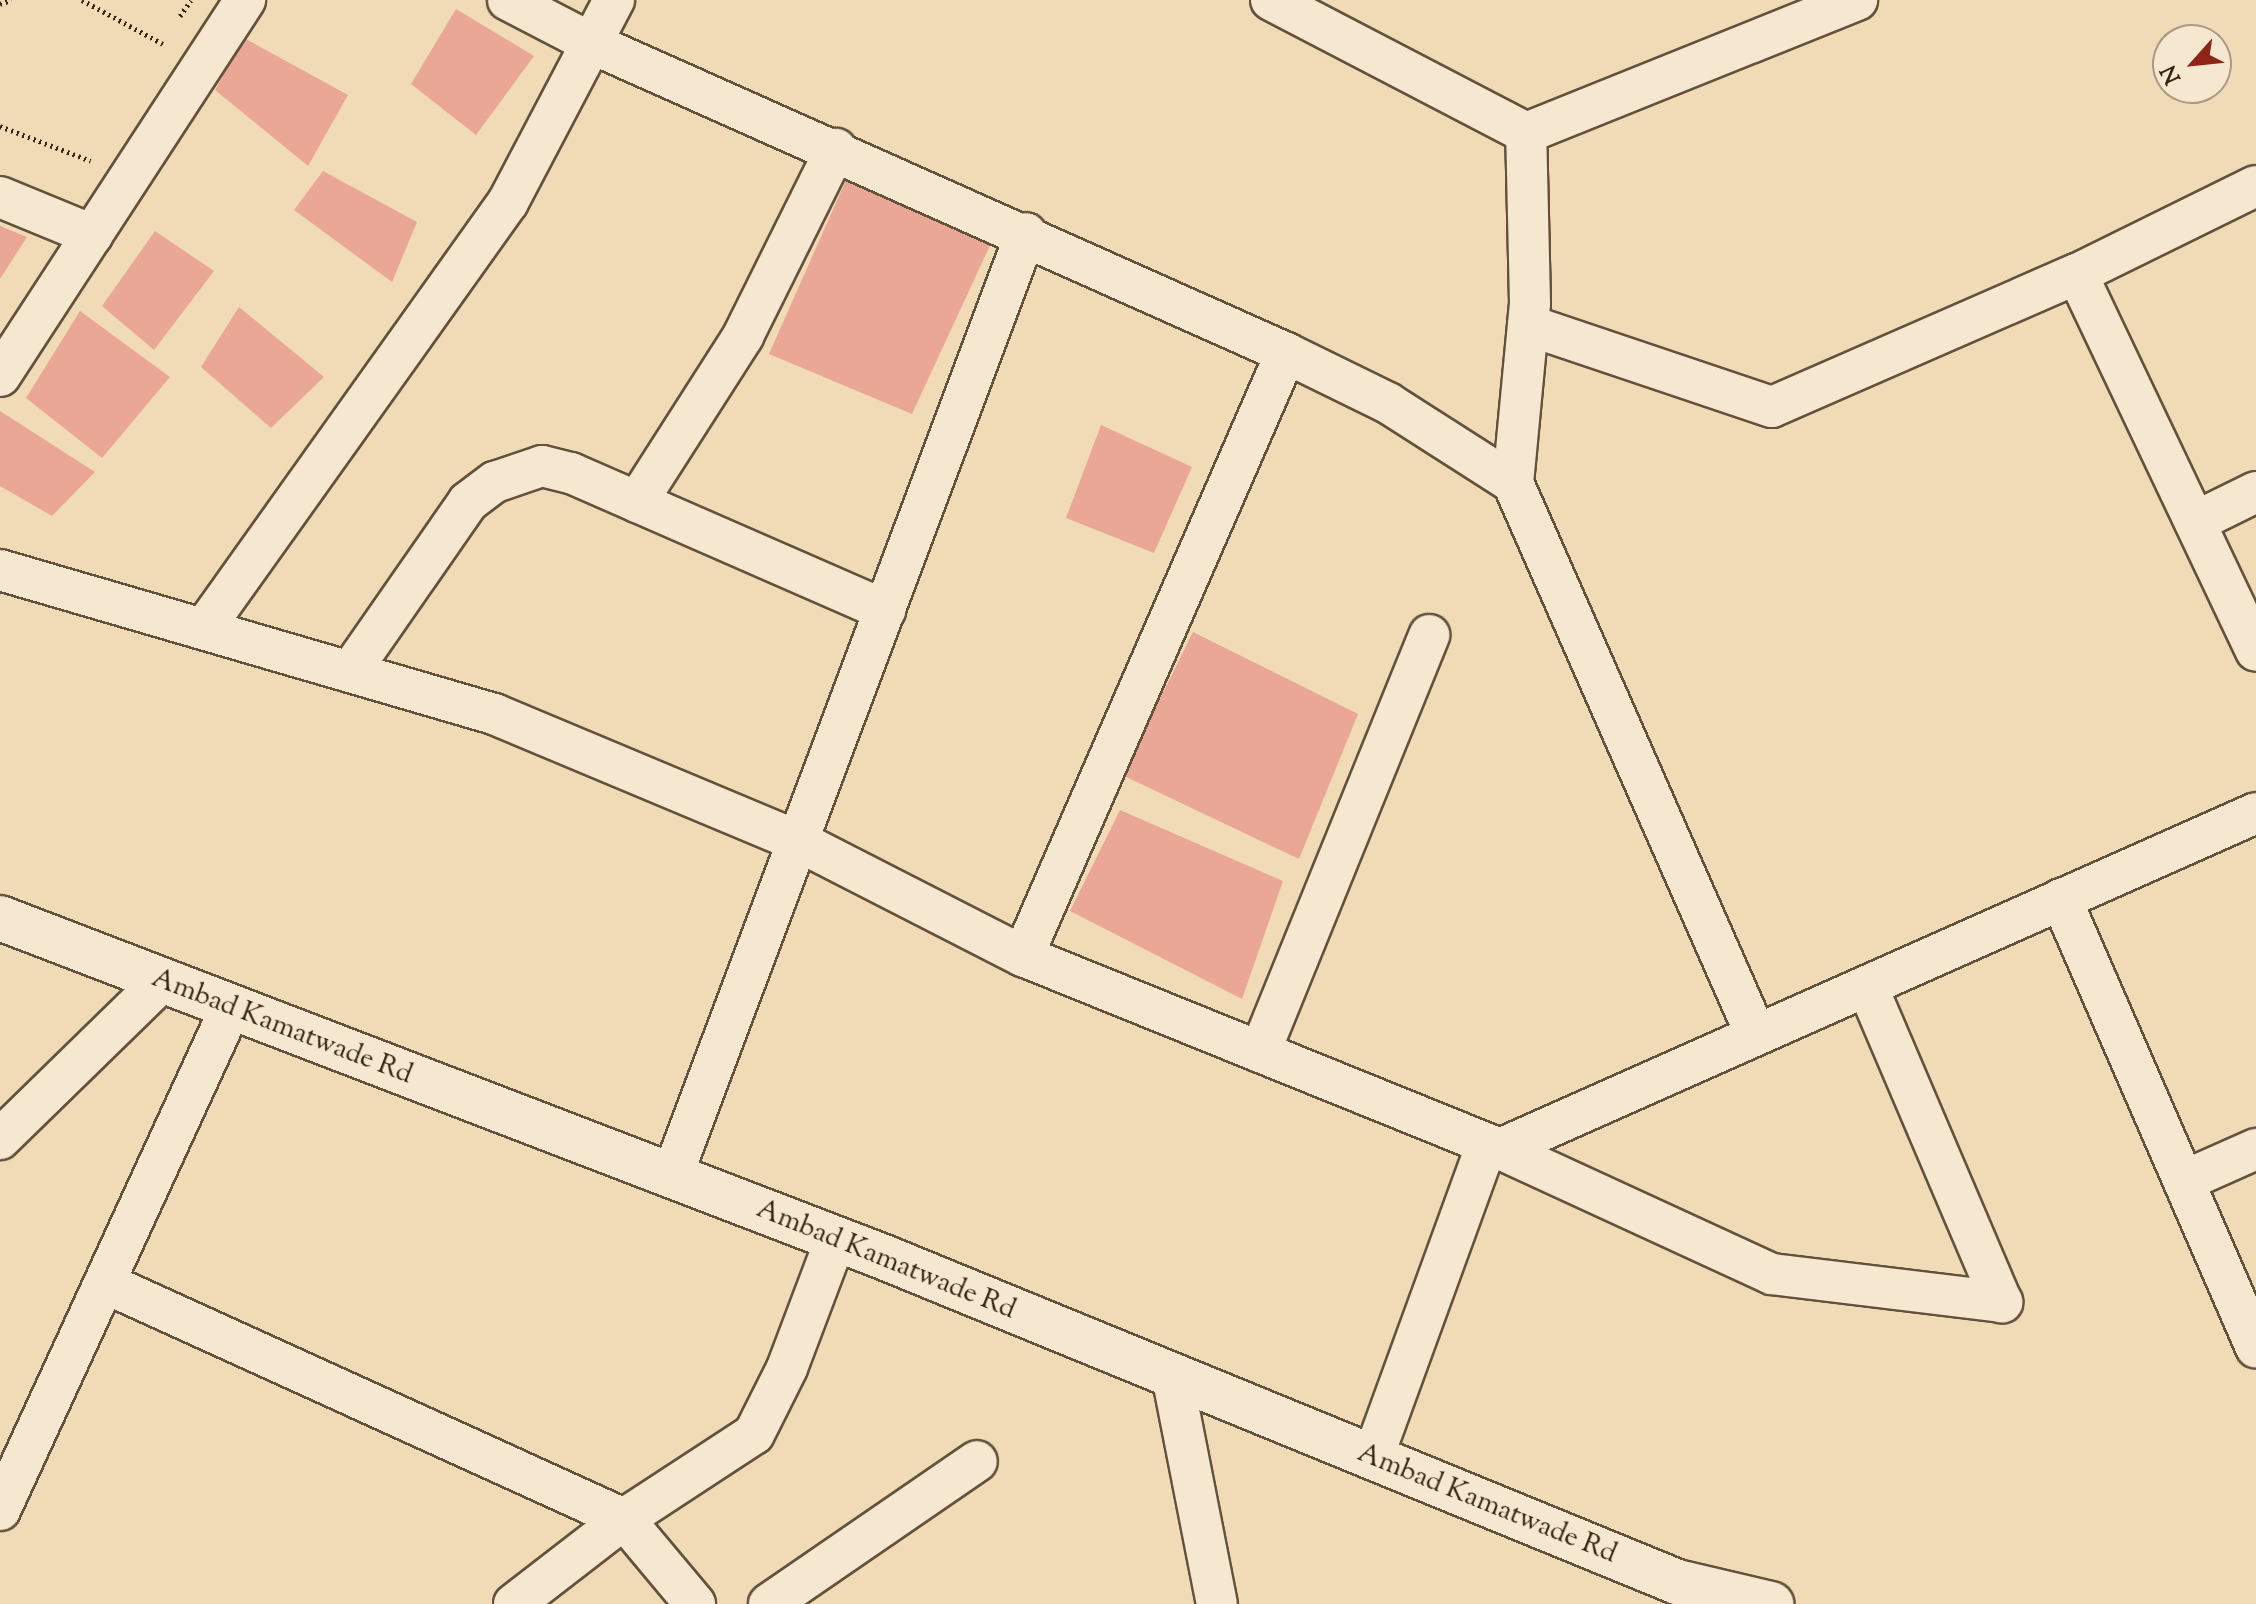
<!DOCTYPE html>
<style>
body{margin:0}
#map{position:relative;width:2256px;height:1604px;overflow:hidden;background:#f1dbb6;font-family:"Sorts Mill Goudy",serif}
div>[style]{position:absolute}
[style*='--x']{left:calc(var(--x)*1px);top:calc(var(--y)*1px);width:calc(var(--w)*1px);rotate:calc(var(--a)*1deg)}
.building>*{inset:0;background:#eaa795}
.path>*{height:5px;margin-top:-2.5px;transform-origin:0;background:repeating-linear-gradient(90deg,#342412 0 2px,transparent 0 6px)}
.roads{filter:drop-shadow(2px 0 #63523b) drop-shadow(-2px 0 #63523b) drop-shadow(0 2px #63523b) drop-shadow(0 -2px #63523b)}
.street>*{height:40px;margin:-20px;padding:0 20px;transform-origin:20px;border-radius:20px;background:#f6e8d0}
.secondary>*{height:44px;margin:-22px;padding:0 22px;transform-origin:22px;border-radius:22px;background:#f6e8d0}
span{translate:-50% -50%;white-space:nowrap;text-align:center;line-height:1.15;-webkit-text-stroke:6px #f6e8d0;paint-order:stroke}
.street-label{font-size:28px;color:#342412}
.north{position:absolute;left:2152px;top:24px;width:80px;height:80px;box-sizing:border-box;background:#f6e8d0;border:2px solid #a89a84;border-radius:50%;rotate:243deg;font-size:22px;font-weight:700;line-height:32px;text-align:center;color:#342412}
.north::after{content:'';display:block;margin:auto;width:28px;height:36px;background:#8f2418;clip-path:polygon(50% 0,100% 100%,50% 72%,0 100%)}
</style>
<div id="map">
<div class="building">
<div style="clip-path:polygon(456px 9px,534px 56px,476px 135px,411px 84px)"></div>
<div style="clip-path:polygon(244px 38px,348px 95px,308px 166px,215px 90px)"></div>
<div style="clip-path:polygon(854px 162px,993px 239px,912px 414px,769px 354px)"></div>
<div style="clip-path:polygon(323px 171px,417px 222px,392px 282px,294px 210px)"></div>
<div style="clip-path:polygon(0 226px,27px 237px,0 279px)"></div>
<div style="clip-path:polygon(155px 231px,214px 271px,154px 350px,102px 306px)"></div>
<div style="clip-path:polygon(239px 307px,324px 377px,271px 428px,201px 367px)"></div>
<div style="clip-path:polygon(80px 311px,170px 377px,102px 458px,26px 398px)"></div>
<div style="clip-path:polygon(0 411px,95px 472px,52px 516px,0 486px)"></div>
<div style="clip-path:polygon(1101px 425px,1192px 467px,1154px 553px,1066px 518px)"></div>
<div style="clip-path:polygon(1193px 632px,1358px 714px,1299px 859px,1122px 775px)"></div>
<div style="clip-path:polygon(1120px 810px,1283px 881px,1242px 999px,1070px 911px)"></div>
</div>
<div class="path">
<div style="--x:82;--y:0;--w:92;--a:28.5"></div>
<div style="--x:0;--y:4;--w:12;--a:-20"></div>
<div style="--x:180;--y:16;--w:19;--a:-55"></div>
<div style="--x:0;--y:126;--w:97;--a:21"></div>
</div>
<div class="roads">
<div class="street">
<div style="--x:508;--y:0;--w:93;--a:27.4"></div>
<div style="--x:591;--y:43;--w:761;--a:24.04"></div>
<div style="--x:1286;--y:353;--w:114;--a:26.1"></div>
<div style="--x:1388;--y:403;--w:148;--a:32.6"></div>
<div style="--x:1513;--y:483;--w:603;--a:66.24"></div>
<div style="--x:1271;--y:0;--w:288;--a:27.5"></div>
<div style="--x:1526;--y:133;--w:357;--a:-21.9"></div>
<div style="--x:0;--y:197;--w:100;--a:22.4"></div>
<div style="--x:2077;--y:274;--w:199;--a:-26.2"></div>
<div style="--x:1528;--y:325;--w:257;--a:18.6"></div>
<div style="--x:1772;--y:407;--w:333;--a:-23.6"></div>
<div style="--x:2077;--y:274;--w:417;--a:64.6"></div>
<div style="--x:0;--y:376;--w:449;--a:-56.9"></div>
<div style="--x:1513;--y:483;--w:181;--a:-84.6"></div>
<div style="--x:1530;--y:303;--w:170;--a:-91.3"></div>
<div style="--x:637;--y:502;--w:197;--a:-57.4"></div>
<div style="--x:743;--y:336;--w:209;--a:-63.6"></div>
<div style="--x:2195;--y:522;--w:68;--a:-26.2"></div>
<div style="--x:0;--y:570;--w:515;--a:16.25"></div>
<div style="--x:494;--y:714;--w:329;--a:22.7"></div>
<div style="--x:798;--y:841;--w:253;--a:27.1"></div>
<div style="--x:1023;--y:956;--w:515;--a:22.03"></div>
<div style="--x:1500;--y:1149;--w:299;--a:24.7"></div>
<div style="--x:1772;--y:1274;--w:232;--a:6.9"></div>
<div style="--x:205;--y:627;--w:522;--a:-54.51"></div>
<div style="--x:508;--y:202;--w:228;--a:-62.3"></div>
<div style="--x:352;--y:669;--w:203;--a:-55.2"></div>
<div style="--x:468;--y:502;--w:34;--a:-37"></div>
<div style="--x:495;--y:482;--w:50;--a:-18.8"></div>
<div style="--x:542;--y:466;--w:30;--a:14"></div>
<div style="--x:571;--y:473;--w:343;--a:23.6"></div>
<div style="--x:2061;--y:899;--w:489;--a:66.5"></div>
<div style="--x:1023;--y:956;--w:658;--a:-66.44"></div>
<div style="--x:1867;--y:986;--w:344;--a:66.9"></div>
<div style="--x:1260;--y:1052;--w:450;--a:-67.9"></div>
<div style="--x:0;--y:1139;--w:225;--a:-44.3"></div>
<div style="--x:1500;--y:1149;--w:827;--a:-23.96"></div>
<div style="--x:672;--y:1176;--w:1007;--a:-69.42"></div>
<div style="--x:2184;--y:1181;--w:79;--a:-24"></div>
<div style="--x:105;--y:1283;--w:570;--a:24.45"></div>
<div style="--x:624;--y:1519;--w:111;--a:50.1"></div>
<div style="--x:1172;--y:1375;--w:233;--a:78.9"></div>
<div style="--x:1373;--y:1457;--w:333;--a:-70"></div>
<div style="--x:0;--y:1510;--w:554;--a:-65.33"></div>
<div style="--x:514;--y:1604;--w:139;--a:-37.7"></div>
<div style="--x:624;--y:1519;--w:155;--a:-33.2"></div>
<div style="--x:754;--y:1434;--w:74;--a:-63.4"></div>
<div style="--x:787;--y:1368;--w:139;--a:-69.3"></div>
<div style="--x:769;--y:1604;--w:252;--a:-34.5"></div>
</div>
<div class="secondary">
<div style="--x:0;--y:918;--w:949;--a:20.99"></div>
<div style="--x:886;--y:1258;--w:855;--a:22.27"></div>
<div style="--x:1677;--y:1582;--w:97;--a:13.2"></div>
</div>
</div>
<div class="street-label">
<span style="left:282px;top:1027px;rotate:21deg">Ambad Kamatwade Rd</span>
<span style="left:886px;top:1260px;rotate:22deg">Ambad Kamatwade Rd</span>
<span style="left:1487px;top:1504px;rotate:22deg">Ambad Kamatwade Rd</span>
</div>
<div class="north">N</div>
</div>
